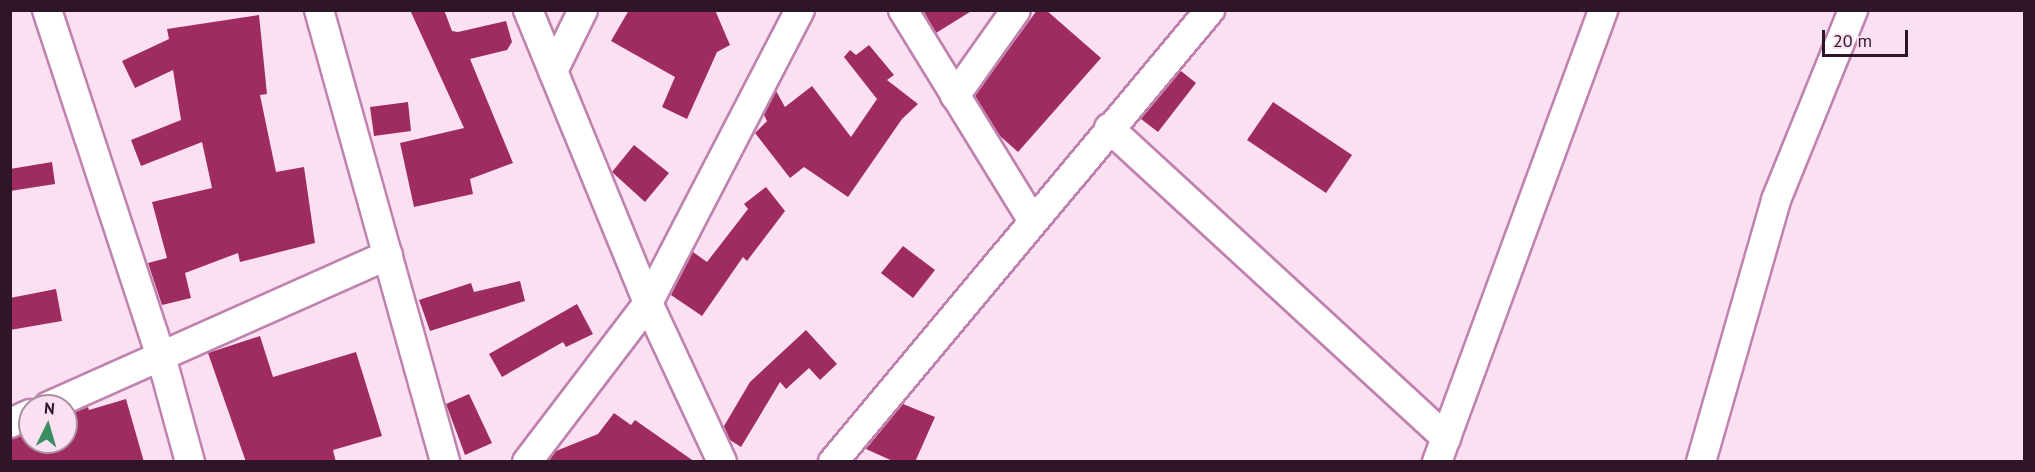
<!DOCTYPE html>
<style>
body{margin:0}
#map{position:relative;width:2035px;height:472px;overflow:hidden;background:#fbe0f2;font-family:"PT Sans",sans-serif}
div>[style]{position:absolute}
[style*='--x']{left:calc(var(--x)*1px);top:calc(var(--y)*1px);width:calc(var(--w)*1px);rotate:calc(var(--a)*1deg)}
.building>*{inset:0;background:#9f2c60}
.roads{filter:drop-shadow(2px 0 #bf82ae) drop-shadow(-2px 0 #bf82ae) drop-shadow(0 2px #bf82ae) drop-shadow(0 -2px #bf82ae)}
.street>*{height:28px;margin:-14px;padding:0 14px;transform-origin:14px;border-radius:14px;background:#fff}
span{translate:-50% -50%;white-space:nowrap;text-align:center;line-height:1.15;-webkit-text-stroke:6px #fbe0f2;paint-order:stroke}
.frame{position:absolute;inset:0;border:12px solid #2e1628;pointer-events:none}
.north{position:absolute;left:18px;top:394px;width:60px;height:60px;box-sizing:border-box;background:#fbe0f2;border:2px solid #a98fa1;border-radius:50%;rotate:5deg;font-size:16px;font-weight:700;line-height:24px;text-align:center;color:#2e1628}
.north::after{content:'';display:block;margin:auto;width:21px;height:27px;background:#398e61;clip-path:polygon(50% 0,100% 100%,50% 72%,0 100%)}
.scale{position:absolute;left:1822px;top:30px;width:86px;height:27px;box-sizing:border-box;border:3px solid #2e1628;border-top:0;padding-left:8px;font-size:18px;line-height:21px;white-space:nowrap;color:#2e1628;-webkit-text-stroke:4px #fbe0f2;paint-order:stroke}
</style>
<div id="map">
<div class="building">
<div style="clip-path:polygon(410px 10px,444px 10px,452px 31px,458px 32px,506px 21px,512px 42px,507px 50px,470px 59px,513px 163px,470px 179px,473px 194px,414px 207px,400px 143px,464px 128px)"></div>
<div style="clip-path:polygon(629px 10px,715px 10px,730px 45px,717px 52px,687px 119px,662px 107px,675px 77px,611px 41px)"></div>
<div style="clip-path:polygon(923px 10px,973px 10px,936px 33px)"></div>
<div style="clip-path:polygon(1037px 10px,1046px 10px,1101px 58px,1018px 152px,1000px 136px,975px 96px)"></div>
<div style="clip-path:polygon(259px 15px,267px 94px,260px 95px,276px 172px,304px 167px,315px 243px,240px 262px,238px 253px,185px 273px,191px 298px,162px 305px,148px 263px,167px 258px,152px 202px,212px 188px,202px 142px,141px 166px,131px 140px,181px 120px,173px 70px,135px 88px,122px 61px,169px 39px,167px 29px)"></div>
<div style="clip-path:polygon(869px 45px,894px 75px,887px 80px,918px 104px,902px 119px,848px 197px,804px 167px,790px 178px,755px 133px,767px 121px,764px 115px,776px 91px,785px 107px,812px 86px,851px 137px,877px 99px,844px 57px,850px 50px,856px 55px)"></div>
<div style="clip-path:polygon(1181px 71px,1196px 83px,1158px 132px,1141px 119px)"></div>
<div style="clip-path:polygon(408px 102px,411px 131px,374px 136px,370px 107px)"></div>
<div style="clip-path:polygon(1273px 102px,1352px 155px,1326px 193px,1247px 140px)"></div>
<div style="clip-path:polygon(634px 145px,669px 173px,645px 202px,612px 172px)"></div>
<div style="clip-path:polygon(52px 162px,55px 184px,10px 191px,10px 169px)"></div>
<div style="clip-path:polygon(766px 187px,785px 211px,747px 261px,743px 257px,702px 316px,671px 295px,693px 252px,707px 262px,748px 209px,744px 204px)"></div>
<div style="clip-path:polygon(903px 246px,935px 270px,913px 298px,881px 273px)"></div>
<div style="clip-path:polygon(520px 281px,525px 301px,430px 331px,419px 300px,471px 283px,474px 292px)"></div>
<div style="clip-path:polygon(56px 289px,62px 321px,10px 330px,10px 298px)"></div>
<div style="clip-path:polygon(577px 304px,593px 334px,566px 347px,563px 342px,502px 377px,489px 354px)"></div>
<div style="clip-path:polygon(806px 330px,837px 364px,820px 380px,809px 368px,786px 389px,780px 382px,741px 447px,730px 440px,724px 426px,750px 382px)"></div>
<div style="clip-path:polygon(260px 336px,273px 377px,356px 352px,382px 436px,333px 450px,336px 462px,246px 462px,208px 353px)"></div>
<div style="clip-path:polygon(469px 394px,492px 443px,465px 455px,446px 404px)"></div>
<div style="clip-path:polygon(126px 399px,144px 462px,10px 462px,10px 439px,30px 432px,30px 442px,66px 442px,66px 416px,88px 407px,89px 410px)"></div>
<div style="clip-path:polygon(903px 404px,935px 417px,915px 462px,895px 462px,866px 449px)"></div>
<div style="clip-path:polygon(614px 413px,631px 425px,635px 420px,695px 462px,548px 462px,556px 451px,598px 434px)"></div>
</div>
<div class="roads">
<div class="street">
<div style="--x:47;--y:10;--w:364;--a:71.8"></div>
<div style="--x:161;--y:356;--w:110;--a:74.7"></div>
<div style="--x:319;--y:10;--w:469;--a:74.4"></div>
<div style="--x:528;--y:10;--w:317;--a:67.7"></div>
<div style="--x:648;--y:303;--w:175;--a:65"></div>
<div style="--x:903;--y:10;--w:246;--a:58.4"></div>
<div style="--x:553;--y:71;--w:68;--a:-63.8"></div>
<div style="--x:955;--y:96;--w:105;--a:-54.7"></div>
<div style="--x:1109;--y:128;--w:458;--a:42.6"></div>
<div style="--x:49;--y:406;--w:371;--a:-24"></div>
<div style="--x:10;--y:423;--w:22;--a:-24"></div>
<div style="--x:527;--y:462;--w:200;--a:-52.7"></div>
<div style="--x:648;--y:303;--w:330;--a:-62.6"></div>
<div style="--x:833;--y:462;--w:589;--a:-50.17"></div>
<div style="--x:1437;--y:462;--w:482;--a:-69.8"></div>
<div style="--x:1701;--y:462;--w:273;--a:-74"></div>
<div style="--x:1776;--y:200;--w:205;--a:-67.9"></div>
</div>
</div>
<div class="frame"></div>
<div class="north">N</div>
<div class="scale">20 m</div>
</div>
